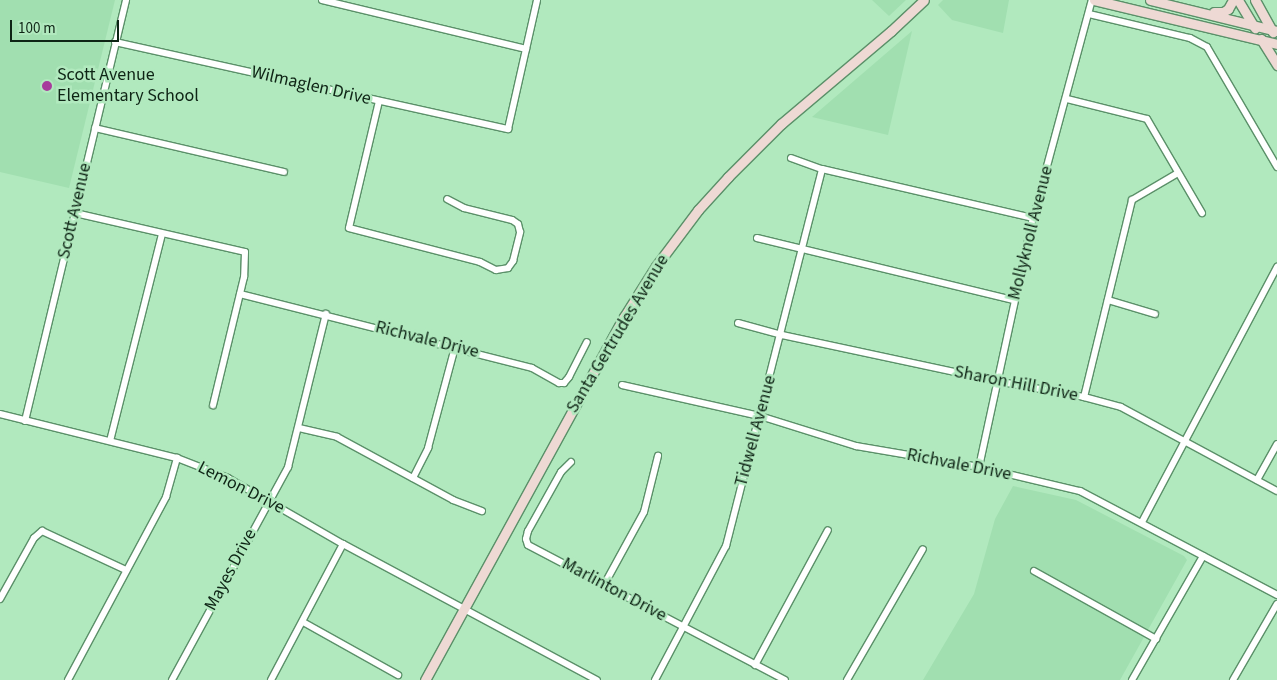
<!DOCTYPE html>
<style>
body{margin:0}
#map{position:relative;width:1277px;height:680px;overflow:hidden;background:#b1e9be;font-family:"Source Sans 3",sans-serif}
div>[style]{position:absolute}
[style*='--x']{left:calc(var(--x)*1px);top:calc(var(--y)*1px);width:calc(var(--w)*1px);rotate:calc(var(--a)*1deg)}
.built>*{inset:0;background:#a1dfb0}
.roads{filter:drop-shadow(1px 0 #5b9069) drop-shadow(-1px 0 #5b9069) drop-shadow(0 1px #5b9069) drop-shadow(0 -1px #5b9069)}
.street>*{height:6px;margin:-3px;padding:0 3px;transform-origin:3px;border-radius:3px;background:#fff}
.secondary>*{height:9px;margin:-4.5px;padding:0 4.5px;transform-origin:4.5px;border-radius:4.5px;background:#eed9d4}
.dots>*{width:14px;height:14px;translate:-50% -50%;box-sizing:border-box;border:2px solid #b1e9be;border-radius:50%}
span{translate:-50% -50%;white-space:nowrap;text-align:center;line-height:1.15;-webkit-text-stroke:5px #b1e9be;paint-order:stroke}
.poi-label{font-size:18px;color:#0e2415}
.left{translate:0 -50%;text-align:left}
.street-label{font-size:18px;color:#0e2415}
.scale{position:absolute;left:10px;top:20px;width:109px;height:22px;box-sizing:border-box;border:2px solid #0e2415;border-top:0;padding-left:6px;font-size:15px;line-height:18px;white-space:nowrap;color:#0e2415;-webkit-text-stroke:4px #b1e9be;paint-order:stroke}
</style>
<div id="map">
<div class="built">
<div style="clip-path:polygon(0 0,115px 0,69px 188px,0 172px)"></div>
<div style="clip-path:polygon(872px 0,906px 0,889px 16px)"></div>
<div style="clip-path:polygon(943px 0,1009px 0,1003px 33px,952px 20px,938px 5px)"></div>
<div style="clip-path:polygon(912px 31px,888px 135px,812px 117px)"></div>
<div style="clip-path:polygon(1013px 486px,1076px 500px,1184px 556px,1187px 560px,1120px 680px,923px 680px,974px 594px,995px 519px)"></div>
</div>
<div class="roads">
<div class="street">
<div style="--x:322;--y:0;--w:210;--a:13.5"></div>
<div style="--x:1089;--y:14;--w:104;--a:13.4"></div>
<div style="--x:1190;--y:38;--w:19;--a:28"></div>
<div style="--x:1207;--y:47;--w:139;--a:59.7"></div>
<div style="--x:115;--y:42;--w:403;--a:12.5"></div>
<div style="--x:508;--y:129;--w:132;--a:-77.3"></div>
<div style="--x:1067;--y:99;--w:82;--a:14"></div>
<div style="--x:1147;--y:119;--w:109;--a:59.7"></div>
<div style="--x:379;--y:101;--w:130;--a:103.3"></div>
<div style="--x:349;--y:228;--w:135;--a:14.5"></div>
<div style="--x:480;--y:262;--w:18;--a:27"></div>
<div style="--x:496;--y:270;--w:12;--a:-9"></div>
<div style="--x:508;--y:268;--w:9;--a:-54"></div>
<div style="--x:513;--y:261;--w:30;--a:-76"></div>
<div style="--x:520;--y:232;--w:8;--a:-104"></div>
<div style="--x:518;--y:224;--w:7;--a:-146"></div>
<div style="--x:512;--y:220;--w:49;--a:-166"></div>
<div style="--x:464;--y:208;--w:19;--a:-152"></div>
<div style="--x:95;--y:128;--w:194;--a:13.1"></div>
<div style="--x:791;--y:158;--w:33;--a:20"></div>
<div style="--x:822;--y:169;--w:217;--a:13.1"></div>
<div style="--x:75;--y:213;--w:174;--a:12.9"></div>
<div style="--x:245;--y:252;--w:25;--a:92"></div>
<div style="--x:244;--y:277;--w:132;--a:103.6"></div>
<div style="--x:757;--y:238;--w:264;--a:13.6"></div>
<div style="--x:240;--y:294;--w:301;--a:14.2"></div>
<div style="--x:532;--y:368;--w:31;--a:29"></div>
<div style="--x:559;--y:383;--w:5;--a:0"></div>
<div style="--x:564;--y:383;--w:8;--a:-50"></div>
<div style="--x:569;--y:377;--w:39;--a:-63"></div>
<div style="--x:1108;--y:300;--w:49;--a:16.6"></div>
<div style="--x:738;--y:323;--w:46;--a:15.3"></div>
<div style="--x:782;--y:335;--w:219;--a:12.1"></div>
<div style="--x:996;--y:381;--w:89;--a:10.3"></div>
<div style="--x:1084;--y:397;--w:38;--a:15"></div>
<div style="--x:1121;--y:407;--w:177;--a:28.3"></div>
<div style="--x:622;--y:385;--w:141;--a:12.7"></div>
<div style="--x:760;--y:416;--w:101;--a:17.4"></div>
<div style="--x:856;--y:446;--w:125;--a:9.7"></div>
<div style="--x:979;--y:467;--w:104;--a:13.4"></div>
<div style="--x:1080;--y:491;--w:223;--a:27.8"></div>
<div style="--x:1084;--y:397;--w:203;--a:-76.3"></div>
<div style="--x:1132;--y:200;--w:53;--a:-30.4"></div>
<div style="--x:0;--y:414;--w:182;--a:14"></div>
<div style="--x:177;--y:458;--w:55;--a:21.4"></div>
<div style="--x:228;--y:478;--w:133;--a:29.9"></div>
<div style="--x:343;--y:544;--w:288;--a:28.2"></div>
<div style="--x:25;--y:421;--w:433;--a:-76.5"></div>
<div style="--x:299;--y:428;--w:39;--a:13"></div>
<div style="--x:337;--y:437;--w:132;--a:28.5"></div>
<div style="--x:453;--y:500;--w:31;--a:21"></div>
<div style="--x:110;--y:441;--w:213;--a:-75.9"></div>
<div style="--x:571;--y:462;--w:14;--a:135"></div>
<div style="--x:561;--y:472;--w:68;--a:119.2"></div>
<div style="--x:528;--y:531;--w:8;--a:104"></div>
<div style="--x:526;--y:539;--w:6;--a:72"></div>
<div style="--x:528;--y:545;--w:290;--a:27.7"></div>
<div style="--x:979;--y:467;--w:255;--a:-77.8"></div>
<div style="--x:1033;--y:218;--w:226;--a:-74.9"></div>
<div style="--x:413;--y:478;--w:34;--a:-63"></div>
<div style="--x:428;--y:448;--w:105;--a:-75"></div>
<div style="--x:1257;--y:480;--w:41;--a:-60.9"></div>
<div style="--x:1142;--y:522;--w:289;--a:-62.1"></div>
<div style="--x:1034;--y:571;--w:140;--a:29.1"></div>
<div style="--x:604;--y:585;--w:83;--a:-61.3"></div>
<div style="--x:644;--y:512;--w:58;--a:-76"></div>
<div style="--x:0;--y:599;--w:70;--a:-60.9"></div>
<div style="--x:34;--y:538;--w:11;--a:-41"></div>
<div style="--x:42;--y:531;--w:93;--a:24.9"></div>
<div style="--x:303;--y:622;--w:109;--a:29.2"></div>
<div style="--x:755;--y:665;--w:153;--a:-61.6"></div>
<div style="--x:68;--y:680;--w:208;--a:-61.8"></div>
<div style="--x:166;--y:497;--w:41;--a:-74.2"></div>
<div style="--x:172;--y:680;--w:243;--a:-61.4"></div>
<div style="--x:288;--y:467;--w:158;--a:-76.1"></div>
<div style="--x:271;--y:680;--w:154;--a:-62.1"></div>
<div style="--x:655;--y:680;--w:152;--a:-62.1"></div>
<div style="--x:726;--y:546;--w:389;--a:-75.7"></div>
<div style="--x:847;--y:680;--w:151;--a:-59.9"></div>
<div style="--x:1132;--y:680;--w:143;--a:-60.2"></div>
<div style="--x:1233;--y:680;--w:88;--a:-59.9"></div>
</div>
<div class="secondary">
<div style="--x:1094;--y:0;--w:188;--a:13.5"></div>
<div style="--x:1150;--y:0;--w:131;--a:13.7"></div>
<div style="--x:1238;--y:0;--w:33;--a:59"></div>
<div style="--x:1255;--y:0;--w:37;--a:61"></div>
<div style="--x:1214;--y:12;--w:9;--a:0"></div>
<div style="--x:1223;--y:12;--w:6;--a:-31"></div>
<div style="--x:1228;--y:9;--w:10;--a:-61"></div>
<div style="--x:1261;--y:39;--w:31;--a:58"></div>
<div style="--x:425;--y:680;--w:414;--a:-61.3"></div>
<div style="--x:624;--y:317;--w:60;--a:-57.9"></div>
<div style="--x:656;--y:266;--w:70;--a:-53.1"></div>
<div style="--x:698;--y:210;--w:45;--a:-47.7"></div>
<div style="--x:728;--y:177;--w:75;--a:-45"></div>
<div style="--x:781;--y:124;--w:144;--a:-40.2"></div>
<div style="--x:891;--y:31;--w:45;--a:-43.2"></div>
</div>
</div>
<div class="dots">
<div style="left:47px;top:86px;background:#a73c9c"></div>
</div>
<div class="poi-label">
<span class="left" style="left:57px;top:86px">Scott Avenue<br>Elementary School</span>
</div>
<div class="street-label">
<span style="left:311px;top:86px;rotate:13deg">Wilmaglen Drive</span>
<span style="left:75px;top:211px;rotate:-77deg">Scott Avenue</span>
<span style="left:1031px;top:233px;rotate:-76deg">Mollyknoll Avenue</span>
<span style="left:618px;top:334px;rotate:-59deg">Santa Gertrudes Avenue</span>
<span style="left:427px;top:340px;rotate:14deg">Richvale Drive</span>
<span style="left:1016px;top:384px;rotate:11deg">Sharon Hill Drive</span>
<span style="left:756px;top:431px;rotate:-75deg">Tidwell Avenue</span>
<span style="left:959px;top:465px;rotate:11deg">Richvale Drive</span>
<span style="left:241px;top:488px;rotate:27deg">Lemon Drive</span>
<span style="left:231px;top:570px;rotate:-62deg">Mayes Drive</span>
<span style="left:614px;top:590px;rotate:28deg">Marlinton Drive</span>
</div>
<div class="scale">100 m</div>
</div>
